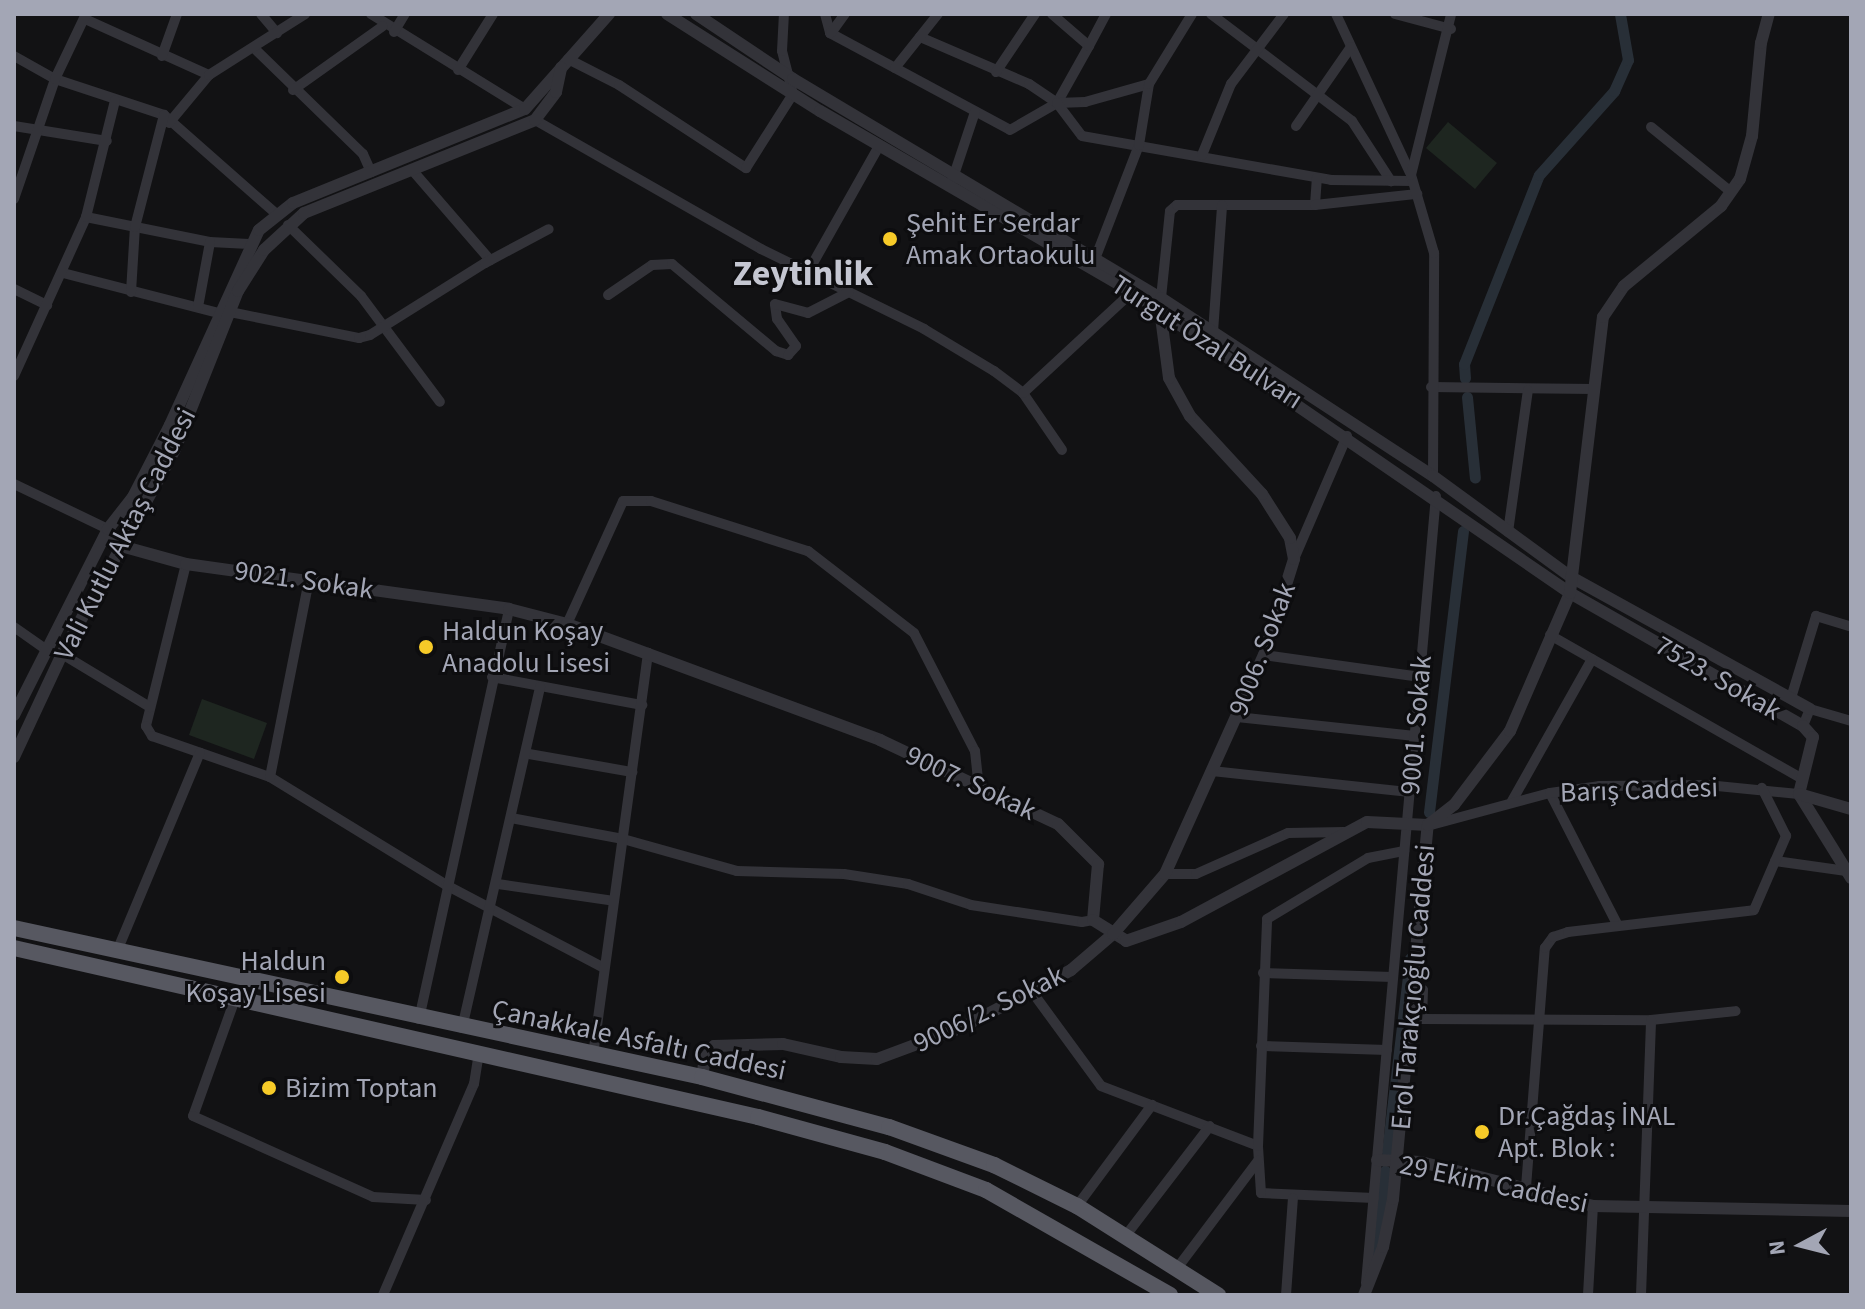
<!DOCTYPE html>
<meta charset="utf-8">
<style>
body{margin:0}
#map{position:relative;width:1865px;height:1309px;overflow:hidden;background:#121214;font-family:"Source Sans 3",sans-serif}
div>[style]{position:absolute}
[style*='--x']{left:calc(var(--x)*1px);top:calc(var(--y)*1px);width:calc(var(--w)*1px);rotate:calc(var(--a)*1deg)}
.green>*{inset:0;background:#1e2620}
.canal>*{height:11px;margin:-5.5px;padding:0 5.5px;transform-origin:5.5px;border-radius:5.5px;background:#282f37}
.minor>*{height:10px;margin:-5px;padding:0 5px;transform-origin:5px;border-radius:5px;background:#333339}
.tertiary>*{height:12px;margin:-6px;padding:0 6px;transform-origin:6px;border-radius:6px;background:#333339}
.trunk>*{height:16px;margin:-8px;padding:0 8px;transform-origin:8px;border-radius:8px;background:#575861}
.dots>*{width:22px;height:22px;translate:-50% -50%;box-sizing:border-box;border:4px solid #0d0d0f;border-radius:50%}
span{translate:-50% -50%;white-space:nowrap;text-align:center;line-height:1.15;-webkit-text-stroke:6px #0d0d0f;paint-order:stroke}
.poi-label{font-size:28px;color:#a3a6b5}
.left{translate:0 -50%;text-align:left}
.right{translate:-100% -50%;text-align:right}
.street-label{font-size:28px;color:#a3a6b5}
.district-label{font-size:36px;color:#c4c6d1;font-weight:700}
.frame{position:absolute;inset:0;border:16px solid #a3a6b5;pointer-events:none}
.north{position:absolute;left:1761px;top:1205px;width:80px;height:80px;-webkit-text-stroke:6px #0d0d0f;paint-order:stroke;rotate:263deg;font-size:22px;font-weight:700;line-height:32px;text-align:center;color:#a3a6b5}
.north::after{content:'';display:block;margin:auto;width:28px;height:36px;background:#a3a6b5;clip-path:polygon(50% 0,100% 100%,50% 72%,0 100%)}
</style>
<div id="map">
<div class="green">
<div style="clip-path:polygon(1448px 122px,1497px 163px,1475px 189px,1426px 148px)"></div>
<div style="clip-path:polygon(202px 699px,267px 723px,254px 759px,189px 735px)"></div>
</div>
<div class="canal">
<div style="--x:1465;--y:378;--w:14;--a:-94"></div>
<div style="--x:1464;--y:364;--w:203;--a:-68.4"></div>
<div style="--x:1539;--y:175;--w:113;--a:-48.2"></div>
<div style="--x:1614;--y:91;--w:34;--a:-66"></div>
<div style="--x:1628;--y:60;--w:47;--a:-99.9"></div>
<div style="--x:1467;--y:397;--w:81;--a:84.4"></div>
<div style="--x:1429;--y:812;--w:283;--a:-83.1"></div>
<div style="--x:1387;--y:1152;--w:195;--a:-83.2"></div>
<div style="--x:1375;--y:1255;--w:85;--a:-83.2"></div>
</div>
<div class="minor">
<div style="--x:261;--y:14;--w:25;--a:50"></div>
<div style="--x:371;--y:14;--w:181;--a:31.7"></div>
<div style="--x:825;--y:14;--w:20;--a:75"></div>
<div style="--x:830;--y:33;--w:204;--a:28.3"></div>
<div style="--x:1010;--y:130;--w:54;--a:-29.9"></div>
<div style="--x:1057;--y:103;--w:65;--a:-60.7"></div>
<div style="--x:1089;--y:46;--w:49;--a:-139.1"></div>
<div style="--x:1211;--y:14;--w:177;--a:37.2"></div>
<div style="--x:1352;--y:121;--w:72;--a:57"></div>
<div style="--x:1336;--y:14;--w:175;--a:65"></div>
<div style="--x:1395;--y:14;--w:58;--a:15"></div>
<div style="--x:85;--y:19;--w:136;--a:24.3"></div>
<div style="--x:394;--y:32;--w:21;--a:-59"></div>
<div style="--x:831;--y:33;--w:24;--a:-54"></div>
<div style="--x:920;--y:37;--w:119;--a:23.3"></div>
<div style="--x:1029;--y:84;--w:34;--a:34"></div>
<div style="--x:1057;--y:103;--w:28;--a:-2"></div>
<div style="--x:1085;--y:102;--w:66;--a:-15.7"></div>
<div style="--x:1089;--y:46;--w:36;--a:-62"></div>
<div style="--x:254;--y:48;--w:152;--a:44.2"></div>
<div style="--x:363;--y:154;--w:20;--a:66"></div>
<div style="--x:14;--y:56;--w:47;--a:29.3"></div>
<div style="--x:55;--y:79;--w:115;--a:18.3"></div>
<div style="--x:164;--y:115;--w:148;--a:41.4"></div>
<div style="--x:162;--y:56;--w:45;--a:-70.3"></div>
<div style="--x:568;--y:59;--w:57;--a:27"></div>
<div style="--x:619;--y:85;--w:152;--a:33.2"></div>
<div style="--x:746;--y:168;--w:88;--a:-57.6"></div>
<div style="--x:793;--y:94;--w:44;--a:-104.3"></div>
<div style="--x:782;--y:51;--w:37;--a:-87"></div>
<div style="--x:895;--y:68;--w:69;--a:-51.5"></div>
<div style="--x:458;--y:70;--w:66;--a:-58"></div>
<div style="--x:996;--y:72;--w:70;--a:-56.1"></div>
<div style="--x:293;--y:90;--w:110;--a:-35.4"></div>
<div style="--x:1057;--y:103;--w:41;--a:52.9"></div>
<div style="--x:1082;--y:136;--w:253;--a:10"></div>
<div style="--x:1331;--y:180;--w:81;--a:0.7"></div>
<div style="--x:535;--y:120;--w:260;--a:29.7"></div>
<div style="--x:761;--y:249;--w:182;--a:26.1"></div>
<div style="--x:924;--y:329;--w:82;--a:31"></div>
<div style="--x:994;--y:371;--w:36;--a:37"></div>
<div style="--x:1023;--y:393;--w:69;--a:55.6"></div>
<div style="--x:169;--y:123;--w:62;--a:-50.2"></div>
<div style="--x:209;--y:75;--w:114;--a:-32.4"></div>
<div style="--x:14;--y:126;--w:94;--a:9.2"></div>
<div style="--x:1296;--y:126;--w:96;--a:-55.2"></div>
<div style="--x:1651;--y:127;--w:103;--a:39.1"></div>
<div style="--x:1202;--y:155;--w:77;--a:-67.8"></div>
<div style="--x:1231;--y:84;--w:88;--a:-52.9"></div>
<div style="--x:413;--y:171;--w:118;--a:49.1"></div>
<div style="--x:952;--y:181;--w:73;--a:-71.6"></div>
<div style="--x:14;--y:199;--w:127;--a:-71.1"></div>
<div style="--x:55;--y:79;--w:72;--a:-64.5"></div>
<div style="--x:1315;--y:205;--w:27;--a:-86"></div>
<div style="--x:86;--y:217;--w:126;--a:11.4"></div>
<div style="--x:210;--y:242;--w:39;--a:3"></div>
<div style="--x:288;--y:225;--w:102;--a:44.2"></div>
<div style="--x:361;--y:296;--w:132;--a:53.3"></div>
<div style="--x:1095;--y:259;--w:122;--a:-68.9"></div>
<div style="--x:1139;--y:145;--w:62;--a:-80.7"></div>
<div style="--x:1149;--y:84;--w:82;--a:-58.4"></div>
<div style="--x:808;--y:272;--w:145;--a:-60.6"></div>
<div style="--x:63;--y:273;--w:161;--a:14.4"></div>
<div style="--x:14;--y:289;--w:37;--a:26"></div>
<div style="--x:131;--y:292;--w:65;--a:-86.5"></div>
<div style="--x:135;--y:227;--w:116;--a:-75.5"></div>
<div style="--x:608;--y:295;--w:53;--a:-34.3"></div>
<div style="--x:652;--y:265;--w:20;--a:-3"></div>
<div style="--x:672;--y:264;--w:136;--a:39.9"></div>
<div style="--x:776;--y:351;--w:13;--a:18"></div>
<div style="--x:788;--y:355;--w:12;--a:-48"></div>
<div style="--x:796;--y:346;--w:33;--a:-125"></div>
<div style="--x:777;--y:319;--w:15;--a:-98"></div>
<div style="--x:775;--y:304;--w:34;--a:15"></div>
<div style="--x:808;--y:313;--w:46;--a:-27.1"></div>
<div style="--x:1161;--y:298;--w:87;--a:-84.1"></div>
<div style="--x:1170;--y:211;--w:9;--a:-41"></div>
<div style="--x:1177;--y:205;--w:138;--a:0"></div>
<div style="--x:1315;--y:205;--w:103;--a:-6.2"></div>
<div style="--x:198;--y:307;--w:66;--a:-79.5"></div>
<div style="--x:230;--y:312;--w:132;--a:11.4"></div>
<div style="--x:359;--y:338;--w:11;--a:-15"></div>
<div style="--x:370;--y:335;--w:136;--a:-32.1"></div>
<div style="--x:485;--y:263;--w:72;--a:-28"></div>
<div style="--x:1213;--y:332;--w:127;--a:-85.9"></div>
<div style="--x:14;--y:376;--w:175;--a:-65.6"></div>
<div style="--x:86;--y:217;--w:120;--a:-76"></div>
<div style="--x:1431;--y:387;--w:163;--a:0.7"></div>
<div style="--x:1023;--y:393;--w:149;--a:-42.8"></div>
<div style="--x:1433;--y:476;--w:223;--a:-89.7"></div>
<div style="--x:1434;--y:253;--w:81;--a:-106.4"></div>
<div style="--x:1411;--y:175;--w:166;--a:-76"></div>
<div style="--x:14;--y:484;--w:104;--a:25.6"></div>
<div style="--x:1508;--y:532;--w:143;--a:-82"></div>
<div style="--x:1294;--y:559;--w:134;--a:-66.7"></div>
<div style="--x:186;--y:564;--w:167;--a:103.9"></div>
<div style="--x:146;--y:726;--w:12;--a:59"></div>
<div style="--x:152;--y:736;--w:125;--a:19.2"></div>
<div style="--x:270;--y:777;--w:206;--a:31.5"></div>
<div style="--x:446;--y:885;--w:178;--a:27.7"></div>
<div style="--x:567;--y:624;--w:135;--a:-65.5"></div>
<div style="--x:623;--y:501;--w:28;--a:0"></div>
<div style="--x:651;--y:501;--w:165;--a:17.7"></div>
<div style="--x:808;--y:551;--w:134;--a:37.7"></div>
<div style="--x:914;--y:633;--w:133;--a:62.7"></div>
<div style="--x:975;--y:751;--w:36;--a:84"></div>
<div style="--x:14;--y:627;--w:38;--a:35"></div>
<div style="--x:1550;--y:635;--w:289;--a:29.7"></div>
<div style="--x:62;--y:654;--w:103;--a:31.1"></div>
<div style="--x:1264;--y:655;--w:158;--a:8"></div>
<div style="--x:492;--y:677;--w:153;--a:10.6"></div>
<div style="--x:1791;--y:698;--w:86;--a:-73"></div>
<div style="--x:1816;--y:616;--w:37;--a:17"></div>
<div style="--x:1237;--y:717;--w:179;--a:6.1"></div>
<div style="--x:1803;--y:726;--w:18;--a:-68"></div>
<div style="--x:1810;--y:709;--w:43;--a:16.3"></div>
<div style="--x:529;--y:754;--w:105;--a:9.9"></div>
<div style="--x:1212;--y:771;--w:199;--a:6.1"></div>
<div style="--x:270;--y:777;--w:201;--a:-78.8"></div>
<div style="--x:1550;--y:793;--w:149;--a:62.9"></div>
<div style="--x:1512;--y:801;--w:163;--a:-60.6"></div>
<div style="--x:511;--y:818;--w:114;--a:10.6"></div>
<div style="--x:623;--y:839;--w:118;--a:15.7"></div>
<div style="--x:737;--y:871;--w:107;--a:1.6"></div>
<div style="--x:844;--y:874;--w:65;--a:8.9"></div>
<div style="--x:908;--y:884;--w:66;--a:18.4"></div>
<div style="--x:971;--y:905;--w:112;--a:8.7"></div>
<div style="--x:1082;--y:922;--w:11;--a:-10"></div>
<div style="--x:1431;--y:825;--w:123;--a:-15.1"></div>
<div style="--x:1550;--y:793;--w:49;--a:-8.1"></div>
<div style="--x:1599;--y:786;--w:108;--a:-0.5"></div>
<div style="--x:1707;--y:785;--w:92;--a:5.6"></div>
<div style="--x:1775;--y:861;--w:72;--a:8"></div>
<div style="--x:1165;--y:874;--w:31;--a:0"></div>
<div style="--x:1196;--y:874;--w:101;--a:-24"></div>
<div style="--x:1288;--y:833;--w:56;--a:-1"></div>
<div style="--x:498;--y:884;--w:117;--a:8.3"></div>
<div style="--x:117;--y:951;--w:215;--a:-67.3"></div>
<div style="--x:1263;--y:973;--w:130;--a:1.8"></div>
<div style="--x:1411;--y:989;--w:12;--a:5"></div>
<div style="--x:1423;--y:990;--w:29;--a:92"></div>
<div style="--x:1422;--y:1019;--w:229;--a:0.3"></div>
<div style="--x:1651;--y:1020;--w:85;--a:-6"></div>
<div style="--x:1033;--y:993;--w:115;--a:53.8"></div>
<div style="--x:1101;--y:1086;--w:168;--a:20.9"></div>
<div style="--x:235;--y:999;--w:124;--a:109.7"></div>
<div style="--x:193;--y:1116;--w:197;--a:24.2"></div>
<div style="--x:373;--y:1197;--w:53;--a:3.2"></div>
<div style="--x:419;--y:1019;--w:420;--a:-77.6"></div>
<div style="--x:462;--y:1028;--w:350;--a:-77.1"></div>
<div style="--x:1261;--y:1046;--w:126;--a:1.8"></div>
<div style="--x:593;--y:1055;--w:406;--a:-82.2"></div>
<div style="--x:1526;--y:1187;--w:240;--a:-85.5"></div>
<div style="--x:1545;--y:948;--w:14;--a:-54"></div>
<div style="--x:1553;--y:937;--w:16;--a:-18"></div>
<div style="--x:1568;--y:932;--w:187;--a:-6.7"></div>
<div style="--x:1754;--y:910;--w:81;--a:-66.6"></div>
<div style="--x:1786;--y:836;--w:54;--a:-116.6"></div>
<div style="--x:1374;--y:1198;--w:113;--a:-177.5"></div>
<div style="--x:1261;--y:1193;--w:47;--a:-93.7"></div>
<div style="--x:1258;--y:1146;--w:227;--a:-87.7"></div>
<div style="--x:1267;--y:919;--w:118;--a:-31.1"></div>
<div style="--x:1368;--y:858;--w:37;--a:-11"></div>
<div style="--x:1077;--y:1206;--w:126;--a:-53.4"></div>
<div style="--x:1127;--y:1234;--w:136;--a:-52.5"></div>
<div style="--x:1178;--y:1267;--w:133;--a:-53"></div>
<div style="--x:1366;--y:1283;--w:790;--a:-84.92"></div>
<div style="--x:383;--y:1295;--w:230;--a:-66.7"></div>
<div style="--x:474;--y:1084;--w:30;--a:-81"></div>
<div style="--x:1286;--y:1295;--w:97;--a:-85.9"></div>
<div style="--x:1588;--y:1295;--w:89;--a:-86.8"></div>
<div style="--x:1641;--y:1295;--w:275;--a:-87.9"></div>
</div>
<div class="tertiary">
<div style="--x:667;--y:14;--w:181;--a:32.4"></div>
<div style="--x:820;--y:111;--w:361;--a:30.1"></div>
<div style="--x:1132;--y:292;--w:531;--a:34.5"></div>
<div style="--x:1570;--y:593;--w:268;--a:29.7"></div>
<div style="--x:1803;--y:726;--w:15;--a:48"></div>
<div style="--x:1813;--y:737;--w:59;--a:103.8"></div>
<div style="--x:696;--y:14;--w:117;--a:33.8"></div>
<div style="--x:793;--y:79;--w:428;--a:30.8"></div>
<div style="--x:1161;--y:298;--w:325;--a:33.2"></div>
<div style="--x:1433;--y:476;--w:171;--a:36.2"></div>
<div style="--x:1571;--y:577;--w:273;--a:28.9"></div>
<div style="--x:108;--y:529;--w:21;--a:53"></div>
<div style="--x:121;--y:546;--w:67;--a:15.5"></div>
<div style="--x:186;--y:564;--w:326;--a:7.9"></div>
<div style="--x:509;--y:609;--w:60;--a:14.5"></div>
<div style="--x:567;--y:624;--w:334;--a:20.3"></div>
<div style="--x:880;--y:740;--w:197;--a:25.3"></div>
<div style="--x:1058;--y:824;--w:57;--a:45"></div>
<div style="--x:1098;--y:864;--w:56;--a:95.1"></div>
<div style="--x:1093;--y:920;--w:39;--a:32"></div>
<div style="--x:1126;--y:941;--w:58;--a:-19.1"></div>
<div style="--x:1181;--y:922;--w:211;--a:-28.3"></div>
<div style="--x:1367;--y:822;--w:61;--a:2.8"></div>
<div style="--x:14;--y:715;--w:208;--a:-63.2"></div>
<div style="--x:108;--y:529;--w:41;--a:-52"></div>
<div style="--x:133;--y:497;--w:81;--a:-62.8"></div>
<div style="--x:170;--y:425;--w:214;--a:-65.5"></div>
<div style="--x:259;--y:230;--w:43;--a:-38.5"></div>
<div style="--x:293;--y:203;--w:250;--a:-22.1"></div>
<div style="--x:525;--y:109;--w:127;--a:-48.5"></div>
<div style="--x:14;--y:757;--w:114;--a:-65"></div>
<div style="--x:62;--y:654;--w:234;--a:-61.1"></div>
<div style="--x:175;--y:449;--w:170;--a:-68.3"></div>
<div style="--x:238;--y:291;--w:49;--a:-57.6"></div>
<div style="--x:264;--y:250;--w:54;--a:-42.8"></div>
<div style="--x:304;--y:213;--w:249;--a:-21.9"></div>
<div style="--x:535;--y:120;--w:35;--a:-53"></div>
<div style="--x:556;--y:92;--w:25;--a:-78"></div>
<div style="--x:1799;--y:794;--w:99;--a:58.2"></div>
<div style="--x:1799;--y:794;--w:54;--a:16.1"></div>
<div style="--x:702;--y:1077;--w:19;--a:-81"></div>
<div style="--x:705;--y:1058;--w:15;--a:-53"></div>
<div style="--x:714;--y:1046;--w:69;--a:-1.7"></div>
<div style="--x:783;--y:1044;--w:59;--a:12.6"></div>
<div style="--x:841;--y:1057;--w:36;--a:3"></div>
<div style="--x:877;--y:1059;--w:92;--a:-20.4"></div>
<div style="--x:963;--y:1027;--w:122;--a:-27.8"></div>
<div style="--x:1071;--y:970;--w:55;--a:-40.6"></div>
<div style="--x:1113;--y:934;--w:79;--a:-49.1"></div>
<div style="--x:1165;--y:874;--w:240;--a:-65.7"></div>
<div style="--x:1264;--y:655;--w:101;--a:-72.6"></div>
<div style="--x:1294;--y:559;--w:21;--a:-101"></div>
<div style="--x:1290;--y:538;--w:52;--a:-122.5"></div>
<div style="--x:1262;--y:494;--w:106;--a:-132.7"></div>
<div style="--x:1190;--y:416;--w:43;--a:-118.9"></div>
<div style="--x:1169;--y:378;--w:69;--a:-97.5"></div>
<div style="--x:1377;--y:1160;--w:44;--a:2.6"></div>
<div style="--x:1421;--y:1162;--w:178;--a:14.3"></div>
<div style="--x:1593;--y:1206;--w:258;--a:1.1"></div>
<div style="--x:1364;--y:1295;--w:52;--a:-68.4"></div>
<div style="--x:1383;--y:1247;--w:49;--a:-78.2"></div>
<div style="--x:1393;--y:1199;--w:376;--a:-84.7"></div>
<div style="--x:1428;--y:825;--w:33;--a:-38"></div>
<div style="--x:1454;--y:805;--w:93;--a:-52.9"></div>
<div style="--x:1510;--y:731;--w:150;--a:-66.5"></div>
<div style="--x:1570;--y:593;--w:278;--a:-83.2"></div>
<div style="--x:1603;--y:317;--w:37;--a:-56"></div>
<div style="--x:1624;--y:286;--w:126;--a:-39.5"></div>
<div style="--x:1721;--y:206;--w:33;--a:-55"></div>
<div style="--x:1740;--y:179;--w:45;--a:-74.4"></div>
<div style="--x:1752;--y:136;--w:93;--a:-84.5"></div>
<div style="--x:1761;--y:43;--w:30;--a:-75"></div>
</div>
<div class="trunk">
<div style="--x:14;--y:928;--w:704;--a:12.22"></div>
<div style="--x:702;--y:1077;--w:194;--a:15"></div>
<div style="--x:889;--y:1127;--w:112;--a:19.9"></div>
<div style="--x:994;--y:1165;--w:93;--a:26.3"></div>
<div style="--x:1077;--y:1206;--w:167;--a:32.3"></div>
<div style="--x:14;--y:948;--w:763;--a:12.8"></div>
<div style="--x:758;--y:1117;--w:132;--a:15.4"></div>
<div style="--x:885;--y:1152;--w:108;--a:20.6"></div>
<div style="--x:986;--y:1190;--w:212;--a:29.7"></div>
</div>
<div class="dots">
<div style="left:890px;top:239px;background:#f6ca28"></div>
<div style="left:426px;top:647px;background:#f6ca28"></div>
<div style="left:342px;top:977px;background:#f6ca28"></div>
<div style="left:269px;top:1088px;background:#f6ca28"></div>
<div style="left:1482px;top:1132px;background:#f6ca28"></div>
</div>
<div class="poi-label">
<span class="left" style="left:906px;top:239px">Şehit Er Serdar<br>Amak Ortaokulu</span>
<span class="left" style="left:442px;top:647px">Haldun Koşay<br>Anadolu Lisesi</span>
<span class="right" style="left:326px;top:977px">Haldun<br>Koşay Lisesi</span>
<span class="left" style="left:285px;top:1088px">Bizim Toptan</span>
<span class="left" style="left:1498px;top:1132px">Dr.Çağdaş İNAL<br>Apt. Blok :</span>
</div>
<div class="street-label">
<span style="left:1207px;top:342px;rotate:33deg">Turgut Özal Bulvarı</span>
<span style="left:125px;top:534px;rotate:-63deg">Vali Kutlu Aktaş Caddesi</span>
<span style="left:304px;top:580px;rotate:8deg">9021. Sokak</span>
<span style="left:1262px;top:649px;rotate:-69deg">9006. Sokak</span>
<span style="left:1718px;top:678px;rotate:30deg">7523. Sokak</span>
<span style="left:1416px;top:725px;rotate:-85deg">9001. Sokak</span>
<span style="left:971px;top:783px;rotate:25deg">9007. Sokak</span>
<span style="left:1639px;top:790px;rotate:-2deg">Barış Caddesi</span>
<span style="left:1413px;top:987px;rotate:-85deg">Erol Tarakçıoğlu Caddesi</span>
<span style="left:989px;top:1009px;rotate:-26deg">9006/2. Sokak</span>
<span style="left:639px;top:1040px;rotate:12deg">Çanakkale Asfaltı Caddesi</span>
<span style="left:1494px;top:1184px;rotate:12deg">29 Ekim Caddesi</span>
</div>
<div class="district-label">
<span style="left:803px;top:274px">Zeytinlik</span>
</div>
<div class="frame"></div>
<div class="north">N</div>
</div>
